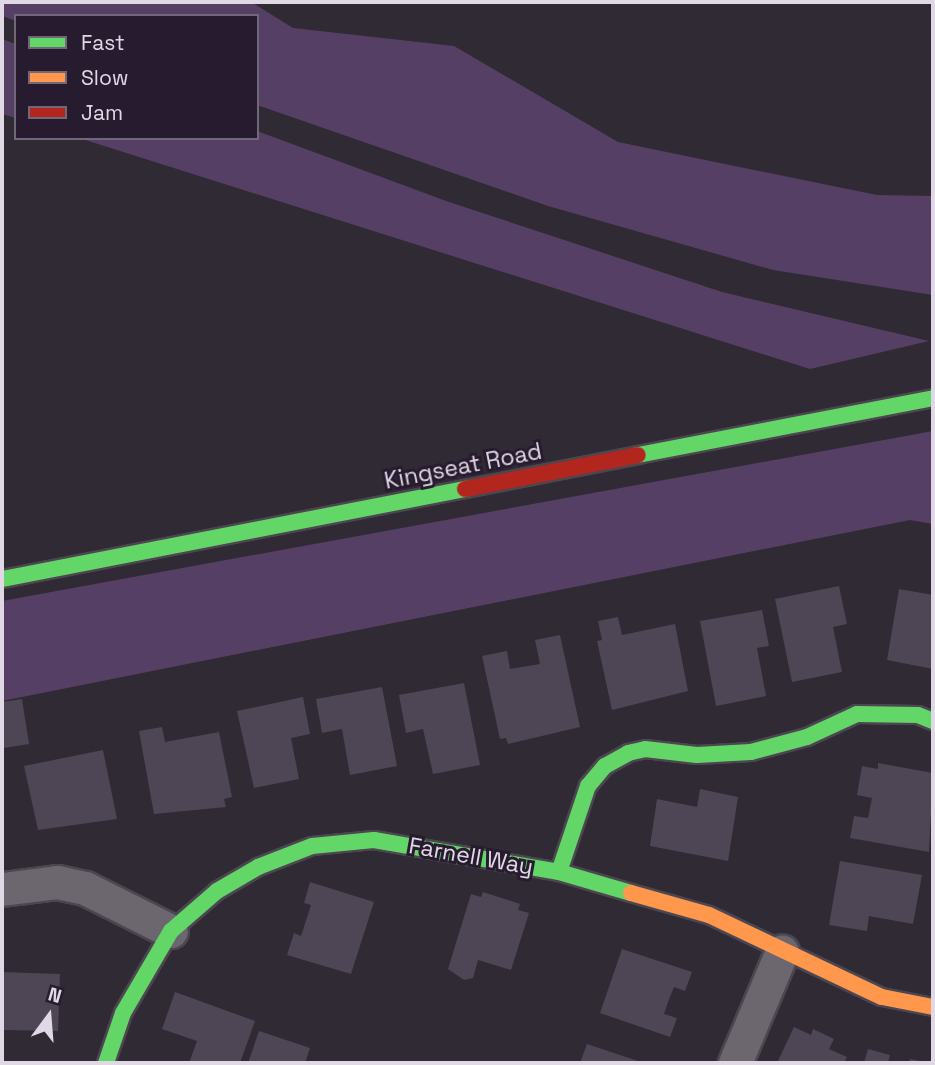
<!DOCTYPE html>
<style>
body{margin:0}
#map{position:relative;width:935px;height:1065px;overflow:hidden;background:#302a35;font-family:"Space Grotesk",sans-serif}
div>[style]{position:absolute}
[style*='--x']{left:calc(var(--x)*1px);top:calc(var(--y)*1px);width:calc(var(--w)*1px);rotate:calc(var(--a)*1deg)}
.green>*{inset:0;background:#553f64}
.building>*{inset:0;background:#4e4555}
.roads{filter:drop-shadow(2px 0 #4c4650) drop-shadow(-2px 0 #4c4650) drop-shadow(0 2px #4c4650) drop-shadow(0 -2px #4c4650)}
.street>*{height:33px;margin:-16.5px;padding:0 16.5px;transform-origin:16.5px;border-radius:16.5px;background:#6c666f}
.fast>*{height:16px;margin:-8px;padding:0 8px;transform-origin:8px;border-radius:8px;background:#63d668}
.slow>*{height:16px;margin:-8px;padding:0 8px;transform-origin:8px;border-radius:8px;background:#ff974d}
.jam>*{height:16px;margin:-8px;padding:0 8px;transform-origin:8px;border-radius:8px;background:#b3261e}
span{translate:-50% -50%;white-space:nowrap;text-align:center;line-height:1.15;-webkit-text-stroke:6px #271b2f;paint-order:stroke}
.street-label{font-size:23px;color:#e0d8e5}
.frame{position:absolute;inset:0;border:4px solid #e0d8e5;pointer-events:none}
.legend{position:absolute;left:14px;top:14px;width:245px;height:126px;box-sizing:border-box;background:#271b2f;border:2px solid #716778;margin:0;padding:9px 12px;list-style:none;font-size:21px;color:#e0d8e5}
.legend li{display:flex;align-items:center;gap:14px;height:35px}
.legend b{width:35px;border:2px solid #716778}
.north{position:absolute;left:14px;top:981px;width:70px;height:70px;-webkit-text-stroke:5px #271b2f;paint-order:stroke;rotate:16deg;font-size:19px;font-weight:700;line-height:28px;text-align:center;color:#e0d8e5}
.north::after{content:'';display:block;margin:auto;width:24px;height:32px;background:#e0d8e5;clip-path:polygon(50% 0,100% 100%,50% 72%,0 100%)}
</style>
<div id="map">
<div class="green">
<div style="clip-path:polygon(2px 2px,251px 2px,293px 28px,454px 46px,618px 142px,877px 195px,933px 196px,933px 295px,773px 270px,548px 206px,257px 105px,257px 16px,16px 16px,16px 21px,2px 16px)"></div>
<div style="clip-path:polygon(2px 39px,16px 44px,16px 118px,2px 114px)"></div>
<div style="clip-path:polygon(257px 131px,449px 202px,722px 292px,929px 341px,810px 369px,79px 138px,257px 138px)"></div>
<div style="clip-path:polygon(933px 431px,933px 524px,910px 520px,2px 701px,2px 601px)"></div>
</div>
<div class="building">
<div style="clip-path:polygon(839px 586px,847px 624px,833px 627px,842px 672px,792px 682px,775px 599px)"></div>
<div style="clip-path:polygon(899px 589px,933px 595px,933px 669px,887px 660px)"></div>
<div style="clip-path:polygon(762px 610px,769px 646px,757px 648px,766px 696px,716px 706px,700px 621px)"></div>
<div style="clip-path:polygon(618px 617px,622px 635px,675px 624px,688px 691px,612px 710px,597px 641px,602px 640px,598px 621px)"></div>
<div style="clip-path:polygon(560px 635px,580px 727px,508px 744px,506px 738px,500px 739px,482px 656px,507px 651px,510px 669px,540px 664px,535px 640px)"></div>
<div style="clip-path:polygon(464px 683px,480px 765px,433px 774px,423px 729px,406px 733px,399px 695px)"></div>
<div style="clip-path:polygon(382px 687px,397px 766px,350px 775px,342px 729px,322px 733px,316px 699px)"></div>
<div style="clip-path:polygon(303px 697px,310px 734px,291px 738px,299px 779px,254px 788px,237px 711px)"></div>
<div style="clip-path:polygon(22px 699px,29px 744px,4px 748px,2px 702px)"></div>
<div style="clip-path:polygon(162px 727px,165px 742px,219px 732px,232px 797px,224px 799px,226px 807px,154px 814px,139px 731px)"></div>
<div style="clip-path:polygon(103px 750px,117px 819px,38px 830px,24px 766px)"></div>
<div style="clip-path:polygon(878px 763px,933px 773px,929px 852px,850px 838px,854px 816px,868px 818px,872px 798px,857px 795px,862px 766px,878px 769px)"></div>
<div style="clip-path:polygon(700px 789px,738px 797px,728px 861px,650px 846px,657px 799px,697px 807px)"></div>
<div style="clip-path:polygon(840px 861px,922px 875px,913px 924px,869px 916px,867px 931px,829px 925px)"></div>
<div style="clip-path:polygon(310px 882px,374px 902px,351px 974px,287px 955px,294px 933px,301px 936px,311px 905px,304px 903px)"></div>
<div style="clip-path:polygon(483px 892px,520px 904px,518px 910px,529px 913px,511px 970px,478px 960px,473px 978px,464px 980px,448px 969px,471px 894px,481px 897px)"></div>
<div style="clip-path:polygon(622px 949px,692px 972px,685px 991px,674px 987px,668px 1002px,664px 1014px,677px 1018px,670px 1037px,600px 1013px)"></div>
<div style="clip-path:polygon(2px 972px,60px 974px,58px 1031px,2px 1030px)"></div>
<div style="clip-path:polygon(175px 992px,255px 1021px,240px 1063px,189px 1063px,197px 1041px,162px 1029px)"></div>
<div style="clip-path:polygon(794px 1027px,811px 1035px,813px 1029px,834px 1039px,829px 1049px,847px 1057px,844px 1063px,777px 1063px)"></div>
<div style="clip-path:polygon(259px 1031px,310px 1048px,305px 1063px,248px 1063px)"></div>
<div style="clip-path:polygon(587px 1044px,644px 1063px,580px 1063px)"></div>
<div style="clip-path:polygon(868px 1049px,890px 1055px,888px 1063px,864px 1063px)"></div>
<div style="clip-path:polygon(910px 1059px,925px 1062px,925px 1063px,909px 1063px)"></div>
</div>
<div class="roads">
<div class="street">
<div style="--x:2;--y:889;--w:55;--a:-7.3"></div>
<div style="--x:57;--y:882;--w:29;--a:12"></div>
<div style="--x:85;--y:888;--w:96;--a:26.6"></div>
<div style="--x:735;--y:1063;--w:121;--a:-67.2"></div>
</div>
<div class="fast">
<div style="--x:638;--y:455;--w:300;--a:-10.9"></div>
<div style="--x:2;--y:579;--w:472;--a:-11"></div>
<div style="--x:559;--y:872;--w:91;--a:-71.4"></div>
<div style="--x:588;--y:786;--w:26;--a:-50"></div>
<div style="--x:605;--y:766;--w:26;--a:-29"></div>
<div style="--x:628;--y:753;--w:17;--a:-13"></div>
<div style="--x:645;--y:749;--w:52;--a:6.6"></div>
<div style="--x:697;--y:755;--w:54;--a:-3.2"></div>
<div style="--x:751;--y:752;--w:58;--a:-15"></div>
<div style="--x:807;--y:737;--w:55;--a:-24.7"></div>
<div style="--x:857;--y:714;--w:61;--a:0.9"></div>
<div style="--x:918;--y:715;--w:16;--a:22"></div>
<div style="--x:106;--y:1063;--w:53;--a:-71.2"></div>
<div style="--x:123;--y:1013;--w:95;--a:-59.7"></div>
<div style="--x:171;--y:931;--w:61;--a:-41"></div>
<div style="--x:217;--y:891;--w:48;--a:-30.3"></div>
<div style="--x:258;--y:867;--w:58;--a:-21.3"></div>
<div style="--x:312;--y:846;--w:62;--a:-5.5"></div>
<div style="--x:374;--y:840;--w:188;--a:9.8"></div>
<div style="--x:559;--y:872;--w:75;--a:16.3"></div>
</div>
<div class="slow">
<div style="--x:631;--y:893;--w:81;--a:15.8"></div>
<div style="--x:709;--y:915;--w:191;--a:25.4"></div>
<div style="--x:882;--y:997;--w:52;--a:11.1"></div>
</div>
<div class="jam">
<div style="--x:465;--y:489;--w:176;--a:-11.1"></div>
</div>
</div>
<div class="street-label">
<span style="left:463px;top:466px;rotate:-11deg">Kingseat Road</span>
<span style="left:471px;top:856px;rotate:10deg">Farnell Way</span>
</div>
<div class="frame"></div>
<ul class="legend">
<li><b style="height:9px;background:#63d668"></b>Fast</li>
<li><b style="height:9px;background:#ff974d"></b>Slow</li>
<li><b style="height:9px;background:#b3261e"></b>Jam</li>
</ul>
<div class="north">N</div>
</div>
